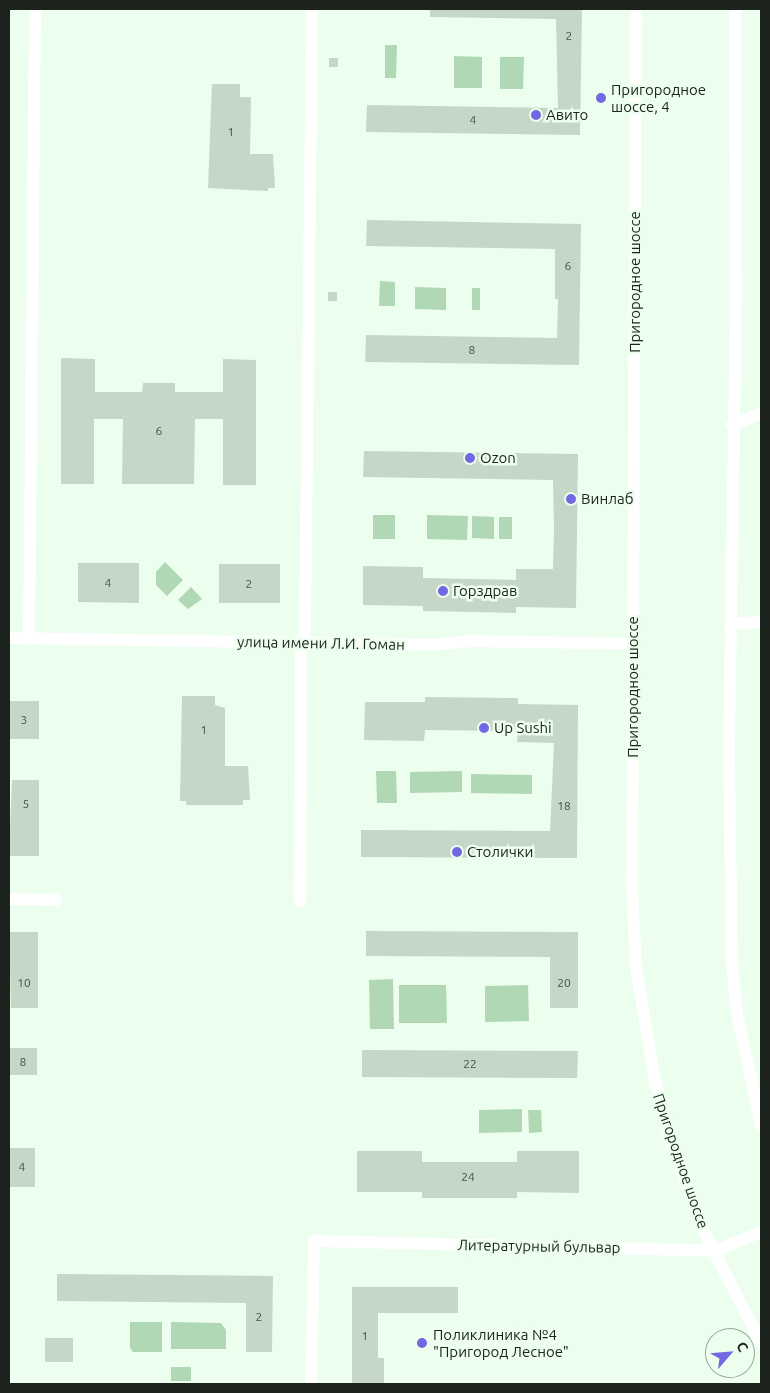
<!DOCTYPE html>
<meta charset="utf-8">
<style>
body{margin:0}
#map{position:relative;width:770px;height:1393px;overflow:hidden;background:#ecfeed;font-family:Ubuntu,sans-serif}
div>[style]{position:absolute}
[style*='--x']{left:calc(var(--x)*1px);top:calc(var(--y)*1px);width:calc(var(--w)*1px);rotate:calc(var(--a)*1deg)}
.green>*{inset:0;background:#b1d8b4}
.building>*{inset:0;background:#c5d7c6}
.minor>*{height:12px;margin:-6px;padding:0 6px;transform-origin:6px;border-radius:6px;background:#fff}
.dots>*{width:14px;height:14px;translate:-50% -50%;box-sizing:border-box;border:2px solid #ecfeed;border-radius:50%}
span{translate:-50% -50%;white-space:nowrap;text-align:center;line-height:1.15;-webkit-text-stroke:5px #ecfeed;paint-order:stroke}
.number-label{font-size:12px;color:#465047}
.number-label span{-webkit-text-stroke-width:0}
.poi-label{font-size:15px;color:#1c231d}
.left{translate:0 -50%;text-align:left}
.street-label{font-size:15px;color:#1c231d}
.frame{position:absolute;inset:0;border:10px solid #1c231d;pointer-events:none}
.north{position:absolute;left:705px;top:1328px;width:50px;height:50px;box-sizing:border-box;background:#ecfeed;border:1px solid #99a69a;border-radius:50%;rotate:63deg;font-size:14px;font-weight:700;line-height:20px;text-align:center;color:#1c231d}
.north::after{content:'';display:block;margin:auto;width:18px;height:22px;background:#7268e2;clip-path:polygon(50% 0,100% 100%,50% 72%,0 100%)}
</style>
<div id="map">
<div class="green">
<div style="clip-path:polygon(385px 45px,397px 45px,396px 78px,385px 78px)"></div>
<div style="clip-path:polygon(454px 56px,482px 57px,482px 88px,454px 88px)"></div>
<div style="clip-path:polygon(500px 57px,524px 57px,523px 89px,500px 89px)"></div>
<div style="clip-path:polygon(380px 281px,395px 282px,395px 306px,379px 306px)"></div>
<div style="clip-path:polygon(415px 287px,446px 288px,446px 310px,415px 309px)"></div>
<div style="clip-path:polygon(472px 288px,480px 288px,480px 310px,472px 310px)"></div>
<div style="clip-path:polygon(373px 515px,395px 515px,395px 539px,373px 539px)"></div>
<div style="clip-path:polygon(427px 515px,468px 516px,467px 540px,427px 539px)"></div>
<div style="clip-path:polygon(472px 516px,494px 517px,494px 539px,472px 538px)"></div>
<div style="clip-path:polygon(499px 517px,512px 517px,512px 539px,499px 539px)"></div>
<div style="clip-path:polygon(165px 562px,183px 580px,167px 596px,156px 585px,156px 572px)"></div>
<div style="clip-path:polygon(191px 587px,202px 599px,188px 609px,178px 600px)"></div>
<div style="clip-path:polygon(376px 771px,396px 771px,397px 803px,377px 803px)"></div>
<div style="clip-path:polygon(462px 771px,462px 792px,410px 793px,410px 772px)"></div>
<div style="clip-path:polygon(471px 774px,532px 775px,532px 794px,471px 793px)"></div>
<div style="clip-path:polygon(393px 979px,394px 1029px,370px 1029px,369px 980px)"></div>
<div style="clip-path:polygon(399px 985px,446px 985px,447px 1023px,399px 1023px)"></div>
<div style="clip-path:polygon(528px 985px,529px 1021px,485px 1022px,485px 986px)"></div>
<div style="clip-path:polygon(522px 1109px,522px 1132px,479px 1133px,479px 1110px)"></div>
<div style="clip-path:polygon(528px 1110px,541px 1110px,542px 1132px,529px 1133px)"></div>
<div style="clip-path:polygon(130px 1322px,162px 1322px,162px 1352px,133px 1352px,130px 1348px)"></div>
<div style="clip-path:polygon(171px 1322px,221px 1323px,226px 1330px,226px 1349px,171px 1349px)"></div>
<div style="clip-path:polygon(171px 1367px,191px 1367px,191px 1381px,171px 1381px)"></div>
</div>
<div class="building">
<div style="clip-path:polygon(430px 9px,582px 9px,580px 135px,366px 132px,367px 105px,558px 108px,556px 19px,430px 17px)"></div>
<div style="clip-path:polygon(329px 58px,338px 58px,338px 67px,329px 67px)"></div>
<div style="clip-path:polygon(212px 84px,240px 84px,240px 97px,251px 97px,250px 154px,273px 154px,275px 188px,268px 188px,268px 191px,208px 188px)"></div>
<div style="clip-path:polygon(367px 220px,581px 224px,579px 365px,365px 362px,366px 335px,557px 338px,558px 299px,555px 299px,555px 249px,366px 246px)"></div>
<div style="clip-path:polygon(328px 292px,337px 292px,337px 301px,328px 301px)"></div>
<div style="clip-path:polygon(61px 358px,95px 359px,95px 392px,142px 392px,143px 383px,175px 383px,175px 392px,223px 392px,223px 359px,256px 360px,256px 485px,223px 485px,223px 419px,195px 419px,194px 484px,122px 484px,123px 419px,94px 419px,94px 484px,61px 484px)"></div>
<div style="clip-path:polygon(364px 451px,578px 454px,576px 608px,516px 607px,516px 613px,423px 611px,423px 606px,363px 605px,363px 566px,423px 567px,423px 578px,516px 580px,516px 569px,553px 569px,554px 528px,553px 480px,363px 477px)"></div>
<div style="clip-path:polygon(78px 563px,139px 563px,139px 603px,78px 602px)"></div>
<div style="clip-path:polygon(219px 564px,280px 564px,280px 603px,219px 603px)"></div>
<div style="clip-path:polygon(182px 696px,215px 696px,215px 705px,225px 708px,225px 766px,248px 766px,250px 800px,243px 800px,243px 805px,186px 805px,186px 801px,180px 801px)"></div>
<div style="clip-path:polygon(425px 697px,518px 698px,518px 704px,578px 705px,577px 858px,361px 857px,361px 830px,550px 831px,554px 743px,517px 742px,518px 731px,425px 730px,424px 741px,364px 740px,365px 702px,425px 702px)"></div>
<div style="clip-path:polygon(9px 701px,39px 701px,39px 739px,9px 739px)"></div>
<div style="clip-path:polygon(12px 780px,39px 780px,39px 856px,9px 856px)"></div>
<div style="clip-path:polygon(366px 931px,578px 932px,578px 1008px,550px 1008px,550px 957px,366px 956px)"></div>
<div style="clip-path:polygon(9px 932px,38px 932px,38px 1008px,11px 1008px)"></div>
<div style="clip-path:polygon(9px 1048px,37px 1048px,37px 1075px,9px 1075px)"></div>
<div style="clip-path:polygon(362px 1050px,578px 1051px,577px 1078px,362px 1077px)"></div>
<div style="clip-path:polygon(9px 1148px,35px 1148px,35px 1187px,9px 1187px)"></div>
<div style="clip-path:polygon(357px 1151px,422px 1151px,422px 1162px,517px 1162px,517px 1151px,579px 1151px,579px 1193px,517px 1192px,517px 1198px,422px 1198px,422px 1192px,357px 1192px)"></div>
<div style="clip-path:polygon(57px 1274px,273px 1276px,272px 1352px,246px 1352px,246px 1303px,57px 1301px)"></div>
<div style="clip-path:polygon(352px 1287px,458px 1287px,458px 1313px,378px 1313px,378px 1358px,384px 1358px,384px 1384px,352px 1384px)"></div>
<div style="clip-path:polygon(45px 1338px,73px 1338px,73px 1362px,45px 1362px)"></div>
</div>
<div class="minor">
<div style="--x:636;--y:9;--w:879;--a:90.26"></div>
<div style="--x:632;--y:888;--w:79;--a:87.1"></div>
<div style="--x:636;--y:967;--w:116;--a:80.5"></div>
<div style="--x:655;--y:1081;--w:66;--a:75.1"></div>
<div style="--x:672;--y:1145;--w:93;--a:69.8"></div>
<div style="--x:704;--y:1232;--w:125;--a:62.8"></div>
<div style="--x:735;--y:9;--w:294;--a:89.8"></div>
<div style="--x:736;--y:303;--w:450;--a:90.9"></div>
<div style="--x:729;--y:753;--w:211;--a:89.2"></div>
<div style="--x:732;--y:964;--w:50;--a:84.3"></div>
<div style="--x:737;--y:1014;--w:113;--a:77.7"></div>
<div style="--x:732;--y:425;--w:31;--a:-22"></div>
<div style="--x:730;--y:624;--w:31;--a:-4"></div>
<div style="--x:9;--y:638;--w:424;--a:0.9"></div>
<div style="--x:433;--y:645;--w:36;--a:-6"></div>
<div style="--x:469;--y:641;--w:164;--a:1"></div>
<div style="--x:29;--y:639;--w:630;--a:-89.45"></div>
<div style="--x:9;--y:899;--w:47;--a:1.2"></div>
<div style="--x:300;--y:901;--w:258;--a:-89.8"></div>
<div style="--x:301;--y:643;--w:14;--a:-73"></div>
<div style="--x:305;--y:630;--w:621;--a:-89.35"></div>
<div style="--x:311;--y:1384;--w:143;--a:-88.8"></div>
<div style="--x:314;--y:1241;--w:401;--a:1.4"></div>
<div style="--x:715;--y:1251;--w:50;--a:-22.4"></div>
</div>
<div class="dots">
<div style="left:601px;top:98px;background:#7268e2"></div>
<div style="left:536px;top:115px;background:#7268e2"></div>
<div style="left:470px;top:458px;background:#7268e2"></div>
<div style="left:571px;top:499px;background:#7268e2"></div>
<div style="left:443px;top:591px;background:#7268e2"></div>
<div style="left:484px;top:728px;background:#7268e2"></div>
<div style="left:457px;top:852px;background:#7268e2"></div>
<div style="left:422px;top:1343px;background:#7268e2"></div>
</div>
<div class="number-label">
<span style="left:569px;top:36px">2</span>
<span style="left:473px;top:120px">4</span>
<span style="left:231px;top:132px">1</span>
<span style="left:568px;top:266px">6</span>
<span style="left:472px;top:350px">8</span>
<span style="left:159px;top:431px">6</span>
<span style="left:108px;top:583px">4</span>
<span style="left:249px;top:584px">2</span>
<span style="left:24px;top:720px">3</span>
<span style="left:204px;top:730px">1</span>
<span style="left:26px;top:804px">5</span>
<span style="left:564px;top:806px">18</span>
<span style="left:24px;top:983px">10</span>
<span style="left:564px;top:983px">20</span>
<span style="left:23px;top:1062px">8</span>
<span style="left:470px;top:1064px">22</span>
<span style="left:22px;top:1167px">4</span>
<span style="left:468px;top:1177px">24</span>
<span style="left:259px;top:1317px">2</span>
<span style="left:365px;top:1336px">1</span>
</div>
<div class="poi-label">
<span class="left" style="left:611px;top:98px">Пригородное<br>шоссе, 4</span>
<span class="left" style="left:546px;top:115px">Авито</span>
<span class="left" style="left:480px;top:458px">Ozon</span>
<span class="left" style="left:581px;top:499px">Винлаб</span>
<span class="left" style="left:453px;top:591px">Горздрав</span>
<span class="left" style="left:494px;top:728px">Up Sushi</span>
<span class="left" style="left:467px;top:852px">Столички</span>
<span class="left" style="left:433px;top:1343px">Поликлиника №4<br>"Пригород Лесное"</span>
</div>
<div class="street-label">
<span style="left:635px;top:282px;rotate:-90deg">Пригородное шоссе</span>
<span style="left:321px;top:643px;rotate:1deg">улица имени Л.И. Гоман</span>
<span style="left:633px;top:687px;rotate:-90deg">Пригородное шоссе</span>
<span style="left:681px;top:1161px;rotate:71deg">Пригородное шоссе</span>
<span style="left:539px;top:1246px;rotate:1deg">Литературный бульвар</span>
</div>
<div class="frame"></div>
<div class="north">С</div>
</div>
